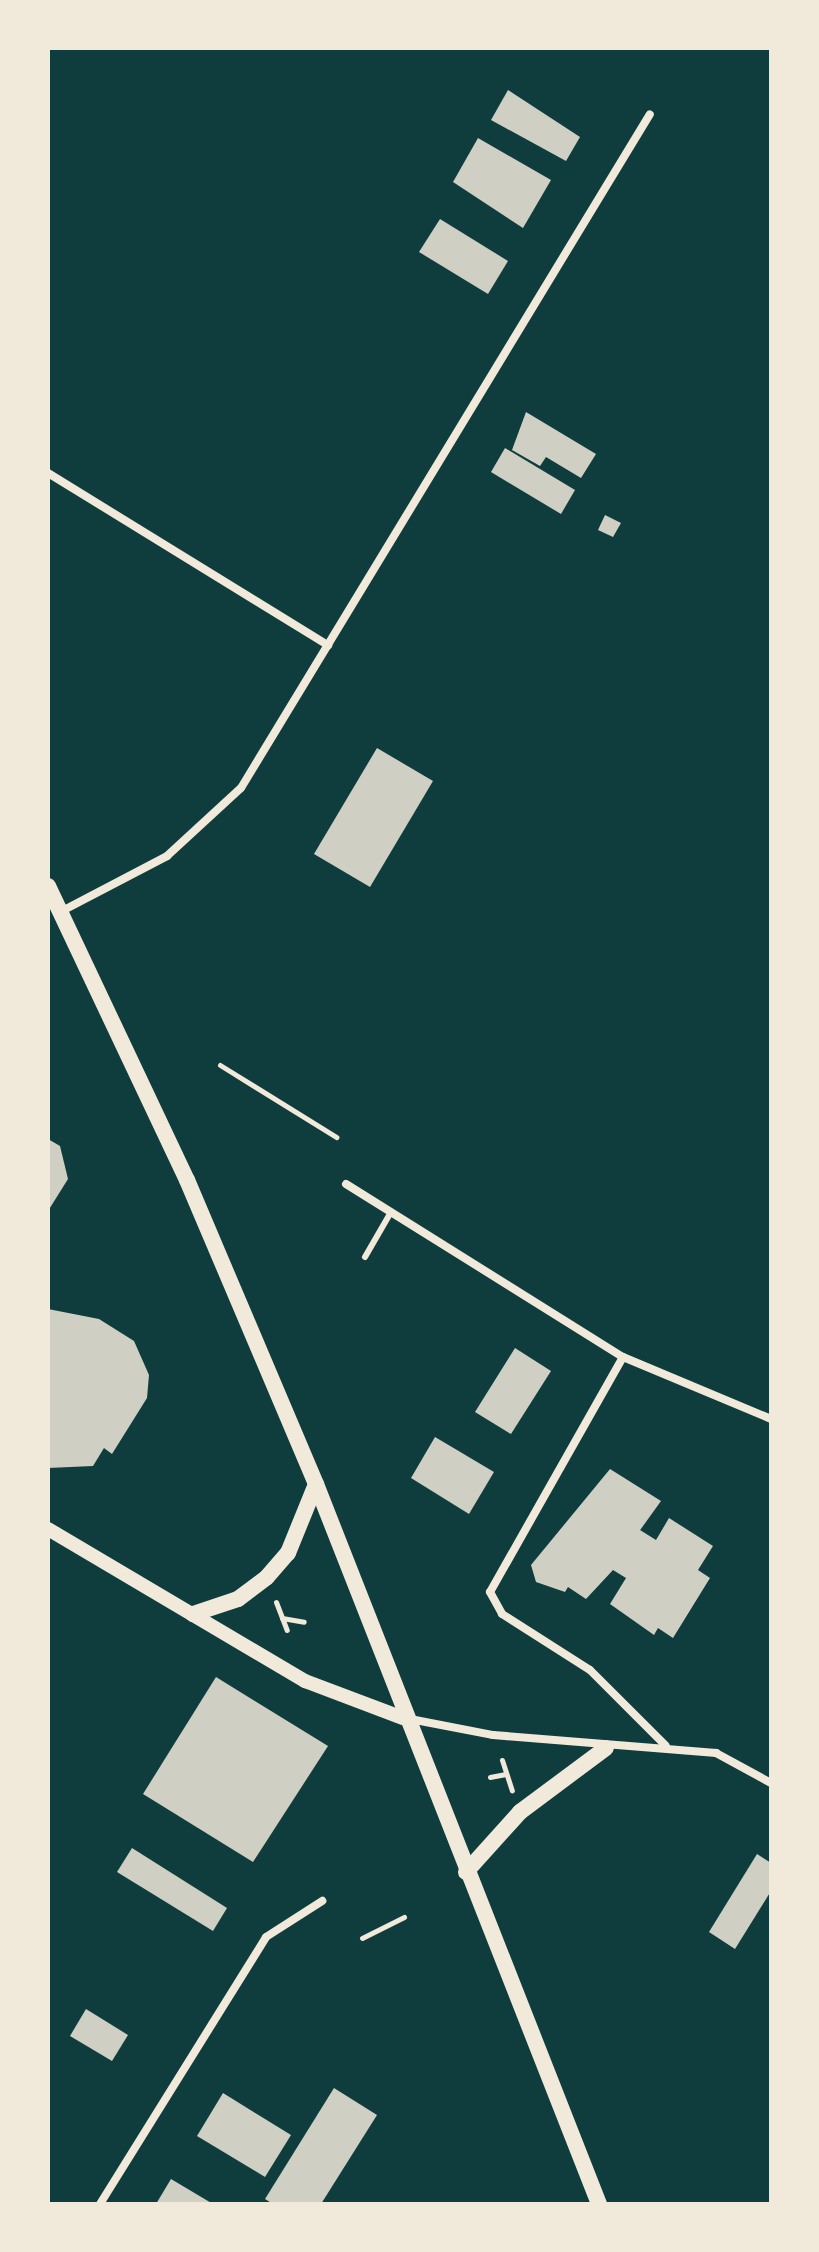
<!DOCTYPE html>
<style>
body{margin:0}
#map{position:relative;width:819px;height:2252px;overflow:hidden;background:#0f3d3e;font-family:Rubik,sans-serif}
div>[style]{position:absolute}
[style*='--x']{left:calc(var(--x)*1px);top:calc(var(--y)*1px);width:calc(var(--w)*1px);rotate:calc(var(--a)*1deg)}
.building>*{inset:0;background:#cfcfc3}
.path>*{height:5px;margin:-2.5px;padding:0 2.5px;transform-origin:2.5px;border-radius:2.5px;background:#f1e9da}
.service>*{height:6px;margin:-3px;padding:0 3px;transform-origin:3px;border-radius:3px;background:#f1e9da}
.minor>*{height:8px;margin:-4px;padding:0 4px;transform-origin:4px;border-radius:4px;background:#f1e9da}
.tertiary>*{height:14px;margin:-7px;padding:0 7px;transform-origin:7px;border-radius:7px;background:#f1e9da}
.secondary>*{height:16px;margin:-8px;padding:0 8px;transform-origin:8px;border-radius:8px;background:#f1e9da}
span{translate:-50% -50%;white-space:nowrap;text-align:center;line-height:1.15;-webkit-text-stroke:6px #f1e9da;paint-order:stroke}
.frame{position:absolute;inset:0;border:50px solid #f1e9da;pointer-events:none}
</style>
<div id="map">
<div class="building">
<div style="clip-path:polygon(508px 90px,580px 137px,566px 161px,491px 120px)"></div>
<div style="clip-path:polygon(478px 138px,551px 180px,523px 228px,453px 182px)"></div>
<div style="clip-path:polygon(440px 219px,508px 261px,488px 294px,419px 252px)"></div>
<div style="clip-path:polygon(526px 412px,596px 454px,581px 478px,546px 457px,540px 466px,512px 450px)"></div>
<div style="clip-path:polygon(505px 448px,575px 490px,561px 514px,491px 472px)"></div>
<div style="clip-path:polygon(605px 515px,621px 523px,613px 537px,598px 530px)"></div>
<div style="clip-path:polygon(377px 748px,433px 781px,370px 887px,314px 854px)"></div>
<div style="clip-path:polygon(48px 1139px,60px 1146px,68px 1179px,48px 1211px)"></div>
<div style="clip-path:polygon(48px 1309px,99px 1319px,134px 1341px,149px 1375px,147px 1398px,112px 1454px,104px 1448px,93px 1466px,48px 1468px)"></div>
<div style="clip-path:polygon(515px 1348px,551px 1371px,511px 1434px,475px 1412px)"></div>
<div style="clip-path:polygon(435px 1437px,494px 1472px,469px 1514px,411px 1478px)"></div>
<div style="clip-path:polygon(610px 1469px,661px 1501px,615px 1565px,640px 1530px,656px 1540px,669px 1518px,713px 1546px,698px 1570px,710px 1578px,673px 1638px,658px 1628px,654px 1635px,610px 1604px,626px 1578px,613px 1570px,586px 1599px,568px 1587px,565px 1592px,536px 1582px,531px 1565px)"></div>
<div style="clip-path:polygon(216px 1677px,328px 1746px,253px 1862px,143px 1794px)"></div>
<div style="clip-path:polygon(132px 1848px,227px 1908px,213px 1931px,117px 1872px)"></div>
<div style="clip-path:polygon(757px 1854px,771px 1863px,771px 1891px,735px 1949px,709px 1932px)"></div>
<div style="clip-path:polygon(86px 2009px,128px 2035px,112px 2061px,70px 2036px)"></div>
<div style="clip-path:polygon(334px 2088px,377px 2115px,321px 2204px,273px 2204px,265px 2199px)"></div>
<div style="clip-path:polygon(223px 2093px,291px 2135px,265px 2177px,197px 2136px)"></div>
<div style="clip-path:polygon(171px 2179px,213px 2204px,156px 2204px)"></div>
</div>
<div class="path">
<div style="--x:220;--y:1065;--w:137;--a:31.8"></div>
<div style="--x:276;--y:1602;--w:30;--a:69"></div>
<div style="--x:282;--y:1618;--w:22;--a:10"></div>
<div style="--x:502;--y:1760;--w:32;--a:72"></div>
<div style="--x:490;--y:1777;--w:16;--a:-11"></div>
<div style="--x:362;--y:1938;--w:47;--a:-26.6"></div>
</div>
<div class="service">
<div style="--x:365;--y:1257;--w:52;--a:-60"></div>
</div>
<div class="minor">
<div style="--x:48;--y:473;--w:329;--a:31.6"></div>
<div style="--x:62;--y:911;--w:119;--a:-27.6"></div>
<div style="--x:167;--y:856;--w:100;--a:-42.6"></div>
<div style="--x:241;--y:788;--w:788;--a:-58.75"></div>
<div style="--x:346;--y:1184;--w:327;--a:32"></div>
<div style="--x:623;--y:1357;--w:160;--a:22.7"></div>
<div style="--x:623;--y:1357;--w:270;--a:119.5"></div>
<div style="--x:490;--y:1592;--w:25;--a:61"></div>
<div style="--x:502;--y:1614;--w:104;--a:32.5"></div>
<div style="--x:590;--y:1670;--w:107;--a:45"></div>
<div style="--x:410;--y:1719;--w:85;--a:10.9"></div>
<div style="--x:493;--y:1735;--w:224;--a:4.6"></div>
<div style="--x:716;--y:1753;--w:63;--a:28.6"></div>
<div style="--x:100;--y:2204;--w:314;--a:-58.1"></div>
<div style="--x:266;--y:1937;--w:67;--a:-32.7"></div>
</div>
<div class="tertiary">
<div style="--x:48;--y:1529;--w:299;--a:30.6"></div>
<div style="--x:305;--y:1681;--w:105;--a:20.7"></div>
</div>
<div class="secondary">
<div style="--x:48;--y:886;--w:325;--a:64.7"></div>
<div style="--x:187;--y:1180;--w:330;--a:67"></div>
<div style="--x:316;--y:1484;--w:774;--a:68.54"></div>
<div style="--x:193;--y:1614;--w:47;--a:-18.4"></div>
<div style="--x:238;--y:1599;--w:36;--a:-37"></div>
<div style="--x:267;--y:1577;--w:32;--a:-49"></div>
<div style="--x:288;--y:1553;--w:74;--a:-67.9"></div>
<div style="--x:466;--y:1872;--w:81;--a:-48"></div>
<div style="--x:520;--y:1812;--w:107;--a:-36.7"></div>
</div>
<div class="frame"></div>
</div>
